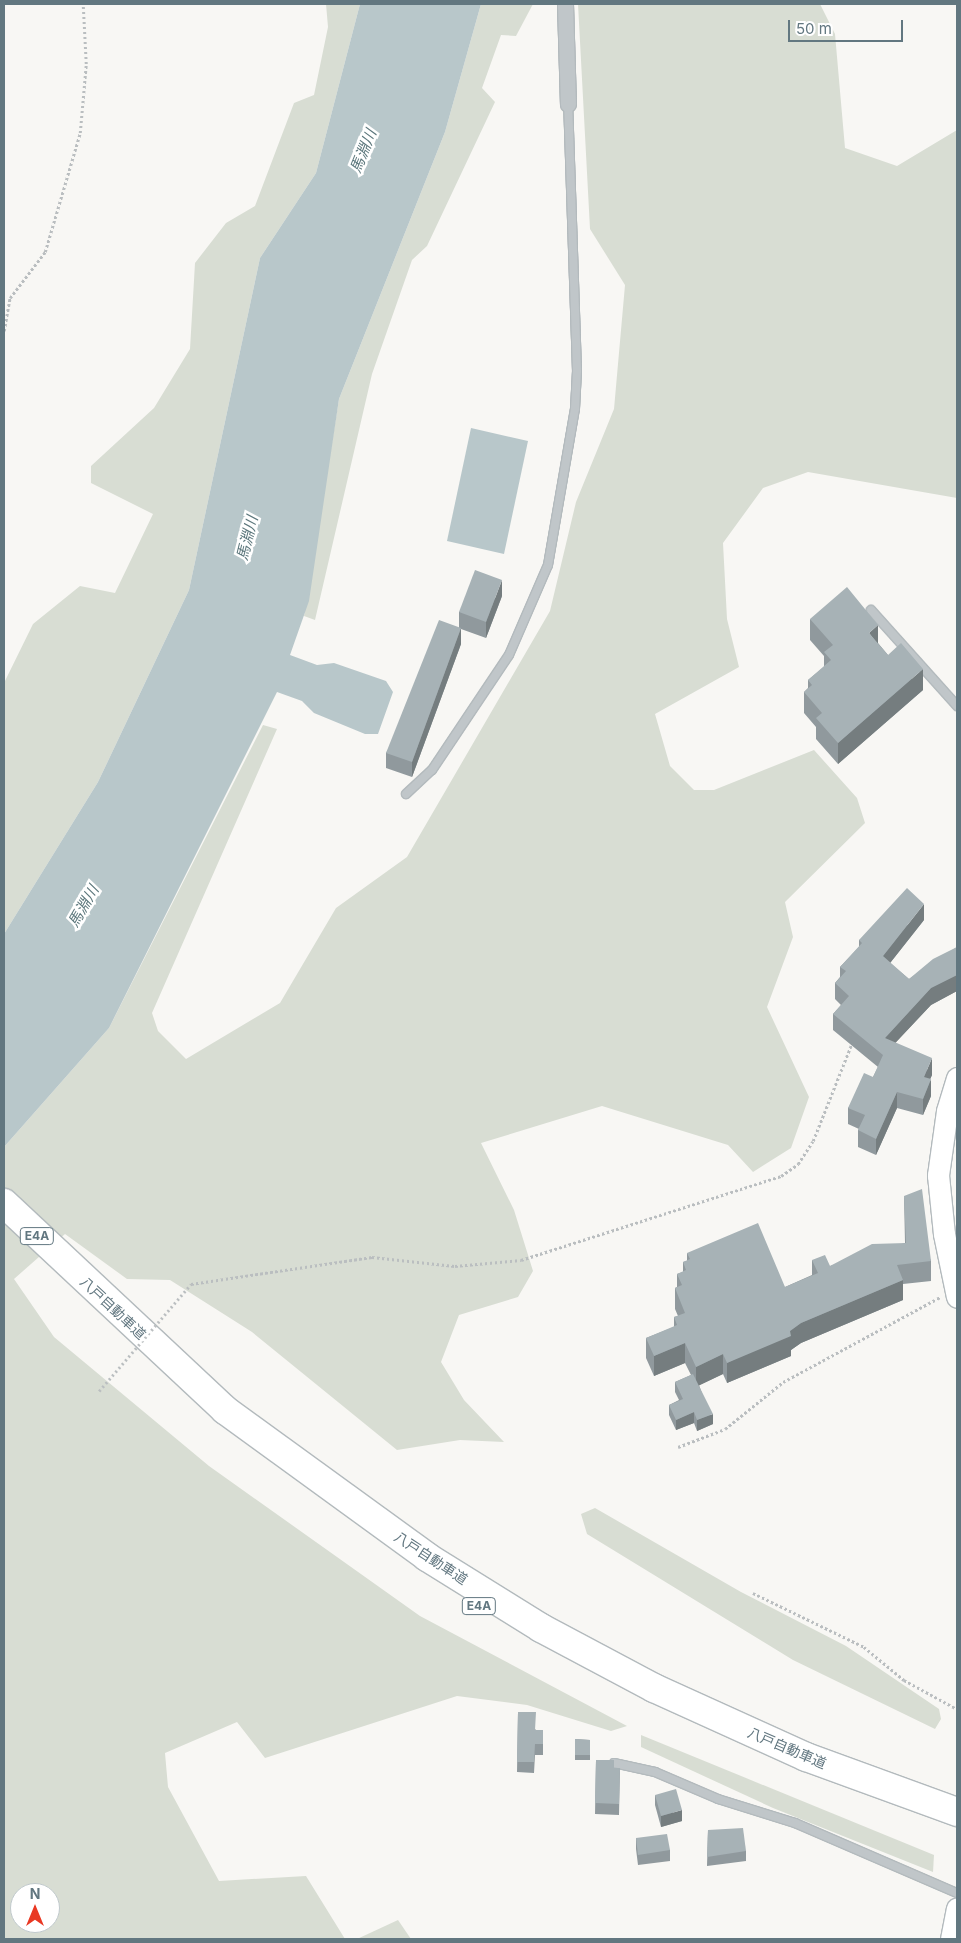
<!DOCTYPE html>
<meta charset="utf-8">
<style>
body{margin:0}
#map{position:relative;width:961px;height:1943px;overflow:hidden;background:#f8f7f4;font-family:Inter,"Noto Sans JP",sans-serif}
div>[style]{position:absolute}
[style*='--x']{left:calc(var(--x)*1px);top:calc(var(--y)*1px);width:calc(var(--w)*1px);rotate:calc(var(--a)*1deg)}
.green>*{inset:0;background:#d8ddd3}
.water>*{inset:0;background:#b8c7ca}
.path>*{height:2.5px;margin-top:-1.25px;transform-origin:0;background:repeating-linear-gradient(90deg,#babec0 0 2.5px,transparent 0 5px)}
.roads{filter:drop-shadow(1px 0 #b3babd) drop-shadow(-1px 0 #b3babd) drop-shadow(0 1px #b3babd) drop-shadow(0 -1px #b3babd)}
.lane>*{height:8px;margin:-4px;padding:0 4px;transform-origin:4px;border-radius:4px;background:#c0c6c9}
.street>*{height:15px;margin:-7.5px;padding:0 7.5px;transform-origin:7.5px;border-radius:7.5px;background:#c0c6c9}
.secondary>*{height:21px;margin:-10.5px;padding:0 10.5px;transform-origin:10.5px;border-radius:10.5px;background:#fff}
.highway>*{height:28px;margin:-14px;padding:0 14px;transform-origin:14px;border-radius:14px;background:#fff}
.path-bridge>*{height:2.5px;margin-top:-1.25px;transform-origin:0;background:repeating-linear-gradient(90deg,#babec0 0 2.5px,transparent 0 5px)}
.wall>*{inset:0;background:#90999d}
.shaded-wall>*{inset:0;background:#757d7f}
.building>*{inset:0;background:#a7b2b6}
span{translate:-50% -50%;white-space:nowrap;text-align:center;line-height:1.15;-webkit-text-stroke:5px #fff;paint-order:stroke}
.shield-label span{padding:1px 4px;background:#fff;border:1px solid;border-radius:4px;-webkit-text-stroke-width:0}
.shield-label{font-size:12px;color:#627780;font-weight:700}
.street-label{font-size:14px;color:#627780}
.water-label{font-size:15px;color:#5c777c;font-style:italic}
.frame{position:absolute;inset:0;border:5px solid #627780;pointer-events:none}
.north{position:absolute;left:10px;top:1883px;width:50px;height:50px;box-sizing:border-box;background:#fff;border:1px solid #c0c9cc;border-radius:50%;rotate:0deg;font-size:14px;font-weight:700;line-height:20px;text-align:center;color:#627780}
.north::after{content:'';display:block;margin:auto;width:18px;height:22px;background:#e93823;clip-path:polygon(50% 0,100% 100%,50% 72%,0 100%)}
.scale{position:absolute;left:788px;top:20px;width:115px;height:22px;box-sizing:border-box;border:2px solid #627780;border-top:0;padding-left:6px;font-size:15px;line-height:18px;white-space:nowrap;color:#627780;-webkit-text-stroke:4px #fff;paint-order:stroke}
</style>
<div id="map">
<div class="green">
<div style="clip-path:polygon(326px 4px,360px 4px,316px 173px,260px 258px,189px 590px,98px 782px,4px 934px,4px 683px,33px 624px,80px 586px,115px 593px,153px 514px,91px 483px,91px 466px,154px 408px,190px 349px,195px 263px,226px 223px,255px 206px,294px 103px,314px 95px,328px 27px)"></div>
<div style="clip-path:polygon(481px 4px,533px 4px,516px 36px,501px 35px,482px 88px,495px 102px,427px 246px,412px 260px,372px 374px,315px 620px,304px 616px,339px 399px,445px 132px)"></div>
<div style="clip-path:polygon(evenodd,578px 4px,820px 4px,835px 34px,845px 148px,897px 166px,957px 130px,957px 498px,808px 472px,763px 488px,723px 543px,727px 619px,739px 667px,655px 714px,670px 766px,694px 790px,714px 790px,814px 750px,857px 798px,865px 823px,785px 902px,793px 937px,767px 1007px,809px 1097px,791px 1148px,753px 1172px,728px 1145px,602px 1106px,481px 1143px,514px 1210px,533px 1271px,518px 1297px,459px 1315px,441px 1362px,464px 1400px,504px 1442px,460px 1440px,397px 1450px,252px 1332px,170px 1280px,127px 1279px,65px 1234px,14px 1279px,54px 1337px,209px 1466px,420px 1616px,627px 1726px,611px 1731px,527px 1705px,457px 1696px,265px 1758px,237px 1722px,165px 1753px,168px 1787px,219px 1881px,306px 1876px,345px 1939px,4px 1939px,4px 1147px,109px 1028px,263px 725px,277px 729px,152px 1013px,158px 1031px,186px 1059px,280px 1003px,336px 908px,407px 857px,550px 611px,576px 502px,614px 409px,625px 285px,590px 229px,578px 4px,20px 1893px,50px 1893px,50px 1923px,20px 1923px,20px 1893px)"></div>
<div style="clip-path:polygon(595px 1508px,741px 1592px,846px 1646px,939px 1709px,941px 1719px,935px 1729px,793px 1660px,587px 1534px,581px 1514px)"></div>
<div style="clip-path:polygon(641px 1735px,934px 1855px,933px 1872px,773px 1808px,641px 1747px)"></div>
<div style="clip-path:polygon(398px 1920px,411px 1939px,357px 1939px)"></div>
</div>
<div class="water">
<div style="clip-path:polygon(360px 4px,481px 4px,445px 132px,339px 399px,309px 601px,290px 655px,317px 665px,334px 663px,386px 681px,393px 692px,378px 734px,365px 734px,314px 713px,302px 701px,277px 692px,109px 1028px,4px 1147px,4px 934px,98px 782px,189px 590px,260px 258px,316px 173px)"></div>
<div style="clip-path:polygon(471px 428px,528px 441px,504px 554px,447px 541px)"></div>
</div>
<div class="path">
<div style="--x:4;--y:331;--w:34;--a:-80"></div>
<div style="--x:10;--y:298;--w:58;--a:-52.7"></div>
<div style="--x:45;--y:252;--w:124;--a:-73.6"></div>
<div style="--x:80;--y:133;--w:69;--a:-85"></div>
<div style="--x:86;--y:64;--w:60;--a:-92.9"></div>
<div style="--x:191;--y:1284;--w:183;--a:-8.5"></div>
<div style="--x:372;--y:1257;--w:83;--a:6.2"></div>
<div style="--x:455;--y:1266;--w:66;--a:-5.2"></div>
<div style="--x:521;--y:1260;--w:273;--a:-17.9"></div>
<div style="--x:781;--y:1176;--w:21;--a:-35"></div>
<div style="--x:798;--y:1164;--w:27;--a:-57"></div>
<div style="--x:813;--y:1141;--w:105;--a:-68.3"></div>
<div style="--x:678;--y:1447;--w:50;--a:-21"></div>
<div style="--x:725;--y:1429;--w:75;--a:-39"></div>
<div style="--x:783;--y:1382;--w:179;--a:-28.4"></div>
<div style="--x:753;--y:1593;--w:123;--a:25.9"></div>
<div style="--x:864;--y:1647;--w:52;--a:39.5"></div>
<div style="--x:904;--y:1680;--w:60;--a:28.7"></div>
</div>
<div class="roads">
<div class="lane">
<div style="--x:871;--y:610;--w:129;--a:48.1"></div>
<div style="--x:406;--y:794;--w:35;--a:-43"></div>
<div style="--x:432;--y:770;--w:138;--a:-56.2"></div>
<div style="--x:509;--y:655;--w:98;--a:-66.6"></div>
<div style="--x:548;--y:565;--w:158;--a:-80.2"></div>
<div style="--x:575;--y:409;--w:38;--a:-87"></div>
<div style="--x:577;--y:371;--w:267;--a:-91.9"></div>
<div style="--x:614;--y:1763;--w:42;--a:12.4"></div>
<div style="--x:655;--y:1772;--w:69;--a:23.2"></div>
<div style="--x:718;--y:1799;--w:81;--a:17.3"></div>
<div style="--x:795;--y:1823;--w:176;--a:23.4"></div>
</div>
<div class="street">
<div style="--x:565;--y:4;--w:100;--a:88.3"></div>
</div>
<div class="secondary">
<div style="--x:957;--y:1078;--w:34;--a:107"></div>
<div style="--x:947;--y:1111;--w:65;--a:98"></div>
<div style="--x:938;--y:1175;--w:59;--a:84.2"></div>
<div style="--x:944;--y:1234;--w:64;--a:78.3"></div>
<div style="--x:951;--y:1939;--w:31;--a:-79"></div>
</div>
<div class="highway">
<div style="--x:4;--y:1203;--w:303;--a:43.1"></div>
<div style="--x:225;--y:1410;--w:250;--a:36"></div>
<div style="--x:427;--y:1557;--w:134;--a:31.9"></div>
<div style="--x:541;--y:1628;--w:128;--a:28"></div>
<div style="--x:654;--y:1688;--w:167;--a:24.4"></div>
<div style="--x:806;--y:1757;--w:161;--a:20"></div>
</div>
</div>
<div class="path-bridge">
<div style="--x:99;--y:1391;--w:141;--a:-49.3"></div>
</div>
<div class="wall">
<div style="clip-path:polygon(502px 596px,486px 638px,461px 629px,461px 644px,412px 777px,386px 768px,386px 753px,459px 628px,459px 612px)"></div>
<div style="clip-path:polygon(810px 619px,878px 643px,888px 655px,923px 690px,838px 764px,816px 739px,816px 727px,804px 713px,804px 692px,808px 688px,808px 680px,824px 667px,824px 656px,810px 640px)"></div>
<div style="clip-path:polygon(924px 920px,890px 963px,909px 979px,957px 947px,957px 991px,931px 1005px,895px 1043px,932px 1075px,930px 1079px,931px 1096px,923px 1115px,897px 1108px,876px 1155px,858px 1147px,858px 1130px,859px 1129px,848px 1124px,848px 1108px,873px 1077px,878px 1067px,833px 1030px,833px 1014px,841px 1005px,835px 999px,835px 983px,840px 977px,840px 967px,859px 947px,859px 940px)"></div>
<div style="clip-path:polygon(904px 1196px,931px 1261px,931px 1281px,903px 1284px,903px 1300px,801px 1343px,791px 1350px,791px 1356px,727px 1383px,723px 1374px,699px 1385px,713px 1424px,697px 1431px,694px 1423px,676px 1430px,669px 1415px,669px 1405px,679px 1400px,675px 1392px,675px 1382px,691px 1375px,685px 1363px,654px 1376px,646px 1358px,646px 1338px,674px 1327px,674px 1317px,678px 1316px,675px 1309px,675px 1288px,677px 1287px,677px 1274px,683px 1272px,683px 1262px,687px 1261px,687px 1253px,785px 1287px,812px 1275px,812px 1260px,830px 1266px,905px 1243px)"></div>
<div style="clip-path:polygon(518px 1712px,536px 1730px,543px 1730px,543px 1755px,535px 1755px,534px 1773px,517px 1772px)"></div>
<div style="clip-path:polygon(575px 1739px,590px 1740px,590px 1760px,575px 1760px)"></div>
<div style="clip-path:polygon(596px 1760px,614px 1768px,620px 1768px,619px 1815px,595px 1814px)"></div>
<div style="clip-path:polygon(655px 1795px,682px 1821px,661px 1827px,655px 1805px)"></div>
<div style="clip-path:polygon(708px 1830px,746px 1851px,746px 1861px,707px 1866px)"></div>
<div style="clip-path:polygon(636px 1838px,670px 1850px,670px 1861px,638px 1865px,636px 1849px)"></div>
</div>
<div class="shaded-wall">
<div style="clip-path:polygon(502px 580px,502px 596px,486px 638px,486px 622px)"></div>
<div style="clip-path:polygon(878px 625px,878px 645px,869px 633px)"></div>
<div style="clip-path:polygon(461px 628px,461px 644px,412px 777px,412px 762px)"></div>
<div style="clip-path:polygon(923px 669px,923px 690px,838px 764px,838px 743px)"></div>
<div style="clip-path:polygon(924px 904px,924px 920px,883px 972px,883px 956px)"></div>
<div style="clip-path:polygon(957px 975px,957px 991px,931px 1005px,885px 1054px,885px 1038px,931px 988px)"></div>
<div style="clip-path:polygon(932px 1058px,932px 1075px,924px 1093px,924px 1077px)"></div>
<div style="clip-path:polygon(931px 1079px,931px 1096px,923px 1115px,923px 1099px)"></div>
<div style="clip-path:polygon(897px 1092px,897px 1108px,876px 1155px,876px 1139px)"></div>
<div style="clip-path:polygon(903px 1280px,903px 1300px,801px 1343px,791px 1350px,791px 1356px,727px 1383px,727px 1363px,790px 1331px,801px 1323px)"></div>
<div style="clip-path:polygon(685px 1343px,685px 1363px,654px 1376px,654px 1356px)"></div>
<div style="clip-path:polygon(723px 1354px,723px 1374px,696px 1387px,696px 1367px)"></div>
<div style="clip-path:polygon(694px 1412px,694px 1423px,676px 1430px,676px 1420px)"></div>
<div style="clip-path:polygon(713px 1414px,713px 1424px,697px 1431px,697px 1420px)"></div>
<div style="clip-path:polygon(682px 1810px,682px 1821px,661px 1827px,661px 1816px)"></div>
</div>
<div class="building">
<div style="clip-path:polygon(475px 570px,502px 580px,486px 622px,459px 612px)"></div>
<div style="clip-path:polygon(847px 587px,878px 625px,869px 633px,888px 655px,901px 643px,923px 669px,838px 743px,816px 718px,822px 713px,804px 692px,812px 685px,808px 680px,831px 660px,824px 652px,833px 645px,810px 619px)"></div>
<div style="clip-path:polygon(439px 620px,461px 628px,412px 762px,386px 753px)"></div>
<div style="clip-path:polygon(907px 888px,924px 904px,883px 956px,909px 979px,933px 959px,957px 947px,957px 975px,931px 988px,885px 1038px,932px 1058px,924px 1077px,931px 1079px,923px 1099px,897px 1092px,876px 1139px,858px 1130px,865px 1115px,848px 1108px,864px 1073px,873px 1077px,883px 1055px,833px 1014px,849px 996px,835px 983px,846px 971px,840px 967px,862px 943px,859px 940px)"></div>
<div style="clip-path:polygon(922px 1189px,931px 1261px,897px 1265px,903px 1280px,801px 1323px,790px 1331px,791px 1336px,727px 1363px,723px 1354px,696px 1367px,685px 1343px,654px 1356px,646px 1338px,677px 1325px,674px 1317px,685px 1313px,675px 1288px,682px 1285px,677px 1274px,686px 1270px,683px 1262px,690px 1259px,687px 1253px,758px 1223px,785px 1287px,818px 1273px,812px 1260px,825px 1255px,830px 1266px,872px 1244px,906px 1243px,904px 1196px)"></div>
<div style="clip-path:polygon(693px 1374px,713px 1414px,697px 1420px,694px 1412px,676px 1420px,669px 1405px,683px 1399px,675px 1382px)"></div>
<div style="clip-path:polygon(518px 1712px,536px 1712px,535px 1730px,543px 1730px,543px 1744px,535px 1744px,534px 1762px,517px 1762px)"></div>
<div style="clip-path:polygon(575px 1739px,590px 1740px,590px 1755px,575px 1755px)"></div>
<div style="clip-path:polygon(596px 1760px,614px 1760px,614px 1768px,620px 1768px,619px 1804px,595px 1803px)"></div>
<div style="clip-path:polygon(676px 1789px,682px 1810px,661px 1816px,655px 1795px)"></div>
<div style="clip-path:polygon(743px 1828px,746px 1851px,707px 1857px,708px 1830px)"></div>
<div style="clip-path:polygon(667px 1834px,670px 1850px,638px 1855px,636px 1838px)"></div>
</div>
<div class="shield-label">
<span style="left:37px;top:1236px">E4A</span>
<span style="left:479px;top:1606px">E4A</span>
</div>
<div class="street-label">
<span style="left:113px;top:1308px;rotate:43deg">八戸自動車道</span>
<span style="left:431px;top:1558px;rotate:33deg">八戸自動車道</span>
<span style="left:787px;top:1748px;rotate:23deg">八戸自動車道</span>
</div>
<div class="water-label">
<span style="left:363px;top:151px;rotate:-68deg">馬淵川</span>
<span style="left:247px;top:538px;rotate:-76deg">馬淵川</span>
<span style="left:83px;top:906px;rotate:-60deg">馬淵川</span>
</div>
<div class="frame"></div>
<div class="north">N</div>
<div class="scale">50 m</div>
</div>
